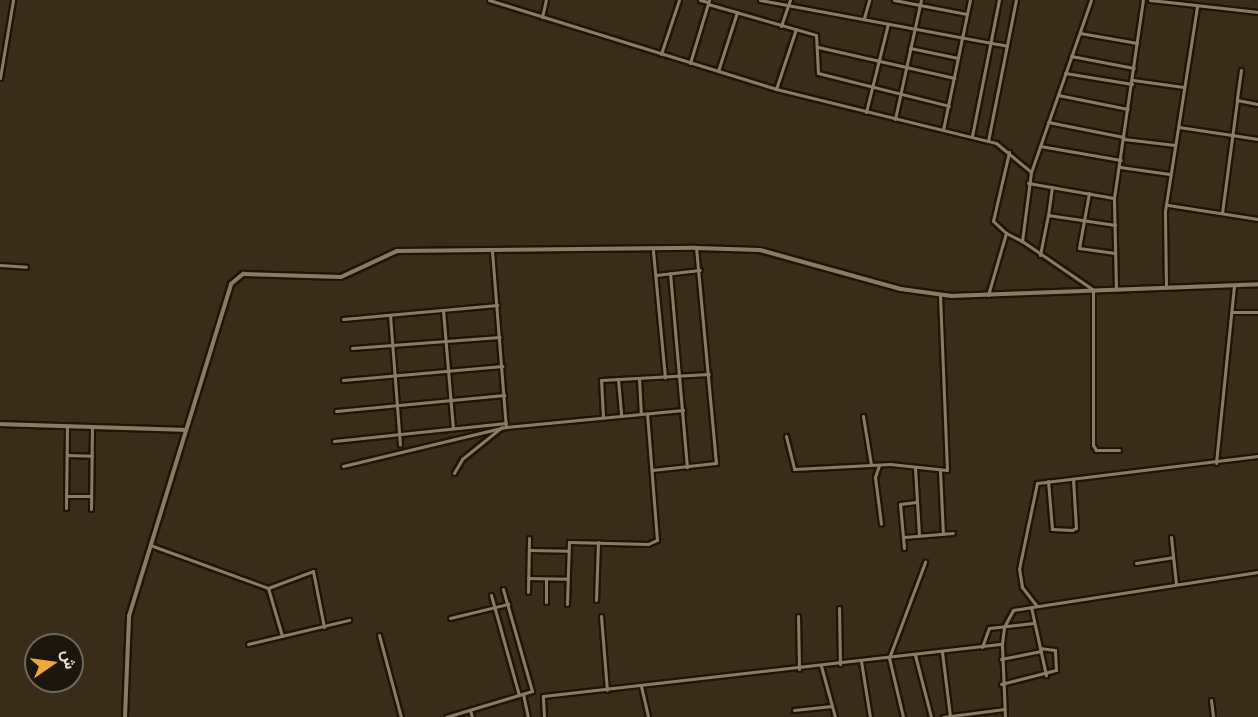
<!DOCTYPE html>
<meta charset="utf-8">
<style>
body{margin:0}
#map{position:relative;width:1258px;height:717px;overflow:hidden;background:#3a2d17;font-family:"Asap Condensed",Vazirmatn,sans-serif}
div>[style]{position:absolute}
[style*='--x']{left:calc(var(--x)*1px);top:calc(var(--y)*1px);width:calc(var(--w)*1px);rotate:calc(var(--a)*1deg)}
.roads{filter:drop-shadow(2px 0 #211502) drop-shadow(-2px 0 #211502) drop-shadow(0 2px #211502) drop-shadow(0 -2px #211502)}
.minor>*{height:3px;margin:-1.5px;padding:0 1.5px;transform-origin:1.5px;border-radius:1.5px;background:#8b7b64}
.tertiary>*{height:4px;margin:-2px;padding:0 2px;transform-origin:2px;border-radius:2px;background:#8b7b64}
span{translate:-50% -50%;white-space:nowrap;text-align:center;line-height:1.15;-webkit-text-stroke:6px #1c160d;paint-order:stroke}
.north{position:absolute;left:24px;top:633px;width:60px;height:60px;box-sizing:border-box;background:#1c160d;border:2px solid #6e675d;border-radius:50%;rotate:77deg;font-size:16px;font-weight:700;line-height:24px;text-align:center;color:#eae1d4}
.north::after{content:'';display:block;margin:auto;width:21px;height:27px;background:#eea83c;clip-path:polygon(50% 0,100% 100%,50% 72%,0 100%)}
</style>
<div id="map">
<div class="roads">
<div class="minor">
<div style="--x:489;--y:0;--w:300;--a:17.2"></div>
<div style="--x:776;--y:89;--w:227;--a:13.8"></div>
<div style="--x:996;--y:143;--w:45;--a:39.6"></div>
<div style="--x:700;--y:0;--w:8;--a:14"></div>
<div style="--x:760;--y:0;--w:251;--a:10.5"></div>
<div style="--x:894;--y:0;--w:74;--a:10.9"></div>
<div style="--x:1091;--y:0;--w:182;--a:109.2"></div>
<div style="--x:1031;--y:172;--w:70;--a:97.4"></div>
<div style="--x:1022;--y:241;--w:85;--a:34.4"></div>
<div style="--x:1150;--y:0;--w:109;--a:6.3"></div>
<div style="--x:708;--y:4;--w:112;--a:16"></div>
<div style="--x:816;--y:35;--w:38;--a:87"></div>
<div style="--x:818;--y:73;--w:135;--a:14.1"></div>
<div style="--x:542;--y:17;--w:17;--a:-77"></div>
<div style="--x:864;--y:18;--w:19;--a:-74"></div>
<div style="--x:781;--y:26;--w:28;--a:-71"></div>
<div style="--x:1080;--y:33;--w:58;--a:10"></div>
<div style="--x:818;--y:47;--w:140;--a:12.8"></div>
<div style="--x:910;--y:48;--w:49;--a:11.8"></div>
<div style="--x:661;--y:54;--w:57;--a:-71.6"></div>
<div style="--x:1071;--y:56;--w:64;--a:10.8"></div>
<div style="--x:690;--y:63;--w:66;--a:-73.2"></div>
<div style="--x:1241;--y:70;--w:30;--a:98"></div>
<div style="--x:1237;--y:100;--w:21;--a:11"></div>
<div style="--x:718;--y:71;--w:62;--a:-72.1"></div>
<div style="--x:1065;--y:73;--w:68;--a:9.3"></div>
<div style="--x:0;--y:78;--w:79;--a:-80.5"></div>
<div style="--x:1133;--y:80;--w:51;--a:7.8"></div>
<div style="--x:776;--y:89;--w:63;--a:-71.6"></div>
<div style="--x:1058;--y:95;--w:71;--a:11.3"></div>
<div style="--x:866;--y:112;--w:91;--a:-76"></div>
<div style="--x:895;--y:119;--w:122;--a:-77.7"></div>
<div style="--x:1048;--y:122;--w:77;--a:11.2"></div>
<div style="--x:1179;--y:127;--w:80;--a:8.6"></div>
<div style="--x:943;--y:130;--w:133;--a:-78.3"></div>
<div style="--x:972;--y:136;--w:139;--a:-78.8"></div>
<div style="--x:1124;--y:139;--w:51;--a:6.7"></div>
<div style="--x:988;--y:141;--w:144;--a:-78.8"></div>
<div style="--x:1040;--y:146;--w:82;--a:9.8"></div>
<div style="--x:1120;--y:167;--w:50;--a:8"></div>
<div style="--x:1028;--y:183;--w:87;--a:9.9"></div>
<div style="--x:1052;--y:187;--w:28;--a:98"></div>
<div style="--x:1048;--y:215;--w:68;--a:8.5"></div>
<div style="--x:1089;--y:193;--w:56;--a:100.3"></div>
<div style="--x:1079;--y:248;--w:36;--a:8"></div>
<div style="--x:1168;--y:205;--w:91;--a:8.8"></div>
<div style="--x:1222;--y:213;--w:114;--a:-82.4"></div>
<div style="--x:1006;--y:233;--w:18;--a:27"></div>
<div style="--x:492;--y:251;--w:177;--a:85.5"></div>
<div style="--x:653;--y:251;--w:127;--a:84.6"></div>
<div style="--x:1040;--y:255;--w:41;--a:-78.7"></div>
<div style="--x:0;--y:265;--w:26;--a:4"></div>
<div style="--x:670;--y:273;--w:195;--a:85"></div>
<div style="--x:656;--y:275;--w:44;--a:-6.5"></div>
<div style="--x:1166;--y:287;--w:76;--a:-90.8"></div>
<div style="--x:1165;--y:211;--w:207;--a:-81.1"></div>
<div style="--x:1116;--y:289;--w:91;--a:-91.3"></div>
<div style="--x:1114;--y:198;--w:200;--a:-81.7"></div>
<div style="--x:1093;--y:291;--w:154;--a:90"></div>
<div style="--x:1093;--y:445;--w:6;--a:59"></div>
<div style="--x:1096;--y:450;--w:23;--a:0"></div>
<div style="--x:988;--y:295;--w:65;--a:-73.8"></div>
<div style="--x:1006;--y:233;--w:18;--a:-137"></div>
<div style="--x:993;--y:221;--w:71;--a:-76.9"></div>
<div style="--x:443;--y:310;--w:118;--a:85.2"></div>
<div style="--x:1231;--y:312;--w:27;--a:0"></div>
<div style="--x:390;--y:315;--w:130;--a:85.6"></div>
<div style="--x:343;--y:319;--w:155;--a:-5.2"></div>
<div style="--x:352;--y:348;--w:148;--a:-4.3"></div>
<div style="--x:639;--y:378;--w:36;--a:87"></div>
<div style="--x:618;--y:379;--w:37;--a:85"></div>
<div style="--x:343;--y:380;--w:160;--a:-5"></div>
<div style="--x:336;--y:411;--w:169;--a:-5.4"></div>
<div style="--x:863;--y:416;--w:50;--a:80.7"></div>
<div style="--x:603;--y:417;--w:37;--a:-93"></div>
<div style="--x:601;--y:380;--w:108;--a:-3.2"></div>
<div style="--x:786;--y:436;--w:34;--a:76"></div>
<div style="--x:794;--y:469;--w:96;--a:-3"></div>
<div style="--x:890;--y:464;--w:57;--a:6"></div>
<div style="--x:947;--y:470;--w:175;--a:-92.3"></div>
<div style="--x:334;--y:441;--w:173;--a:-6"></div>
<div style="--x:67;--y:455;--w:25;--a:2"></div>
<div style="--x:1216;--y:463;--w:179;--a:-84.2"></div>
<div style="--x:879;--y:465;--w:13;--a:108"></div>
<div style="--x:875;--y:477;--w:47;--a:82.7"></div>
<div style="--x:343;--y:466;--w:168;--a:-13.5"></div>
<div style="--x:506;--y:427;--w:178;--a:-5.5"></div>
<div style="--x:915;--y:468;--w:68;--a:86.6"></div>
<div style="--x:652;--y:470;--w:64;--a:-6.2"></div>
<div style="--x:716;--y:463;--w:216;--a:-95.3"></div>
<div style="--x:940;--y:471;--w:63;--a:87.3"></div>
<div style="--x:454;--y:473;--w:16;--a:-60"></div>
<div style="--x:462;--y:459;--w:51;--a:-38.7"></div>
<div style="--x:1048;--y:481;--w:48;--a:85.2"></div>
<div style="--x:1052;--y:529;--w:20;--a:3"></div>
<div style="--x:1072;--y:530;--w:4;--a:-27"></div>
<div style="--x:1076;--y:528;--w:49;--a:-93.5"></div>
<div style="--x:66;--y:496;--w:25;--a:0"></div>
<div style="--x:66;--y:508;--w:82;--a:-89.3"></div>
<div style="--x:91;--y:509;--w:82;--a:-89.3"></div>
<div style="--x:904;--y:537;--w:49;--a:-4.7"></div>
<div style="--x:1171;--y:537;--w:47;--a:83.9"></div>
<div style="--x:150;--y:545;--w:126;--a:20"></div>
<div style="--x:268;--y:588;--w:50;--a:73.7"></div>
<div style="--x:904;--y:548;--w:44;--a:-95.2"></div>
<div style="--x:900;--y:504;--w:16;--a:-7"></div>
<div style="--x:529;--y:550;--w:39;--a:1"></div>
<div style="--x:1136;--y:563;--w:37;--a:-9"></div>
<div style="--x:528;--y:578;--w:39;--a:1"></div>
<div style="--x:268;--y:588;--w:48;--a:-20.7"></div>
<div style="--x:313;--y:571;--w:57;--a:78.9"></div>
<div style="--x:528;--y:592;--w:54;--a:-88.9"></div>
<div style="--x:491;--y:595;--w:104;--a:74.4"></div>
<div style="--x:596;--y:600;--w:58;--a:-88"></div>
<div style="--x:546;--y:602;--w:23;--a:-90"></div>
<div style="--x:567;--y:604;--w:62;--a:-88.2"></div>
<div style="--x:569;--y:542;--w:79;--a:1.5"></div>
<div style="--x:648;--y:544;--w:10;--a:-24"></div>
<div style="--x:657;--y:540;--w:127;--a:-94.5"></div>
<div style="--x:1036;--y:605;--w:23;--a:-128"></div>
<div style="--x:1022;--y:587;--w:18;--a:-99"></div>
<div style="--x:1019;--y:569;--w:88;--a:-78.2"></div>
<div style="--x:1037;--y:483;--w:223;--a:-7"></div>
<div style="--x:1031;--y:607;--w:70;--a:77.6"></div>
<div style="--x:839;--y:608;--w:56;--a:89"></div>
<div style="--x:601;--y:616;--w:74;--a:85.4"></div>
<div style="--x:798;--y:616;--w:53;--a:88.9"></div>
<div style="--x:450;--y:618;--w:60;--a:-13.6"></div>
<div style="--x:379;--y:635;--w:85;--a:75"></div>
<div style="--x:248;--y:644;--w:104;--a:-13.4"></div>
<div style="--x:982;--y:647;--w:20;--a:-70"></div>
<div style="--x:989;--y:628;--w:45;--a:-6.3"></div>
<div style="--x:942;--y:652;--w:64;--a:82.9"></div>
<div style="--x:915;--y:655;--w:64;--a:75.5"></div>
<div style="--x:1001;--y:659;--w:41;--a:-11.3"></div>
<div style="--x:861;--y:661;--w:57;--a:80.9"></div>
<div style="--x:821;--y:666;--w:53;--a:74.6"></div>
<div style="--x:1001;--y:684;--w:57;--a:-14.3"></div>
<div style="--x:1056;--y:670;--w:20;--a:-93"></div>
<div style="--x:1055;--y:650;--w:15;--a:-172"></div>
<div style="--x:641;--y:686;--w:32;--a:77"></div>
<div style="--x:523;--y:694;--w:24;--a:78"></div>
<div style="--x:1211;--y:700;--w:17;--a:83"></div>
<div style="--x:470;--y:710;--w:7;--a:74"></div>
<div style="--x:794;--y:710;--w:38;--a:-6"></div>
<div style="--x:446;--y:717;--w:90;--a:-16.8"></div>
<div style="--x:532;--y:691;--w:106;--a:-105.9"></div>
<div style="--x:544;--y:717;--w:21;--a:-93"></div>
<div style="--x:543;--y:696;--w:462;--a:-6.5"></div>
<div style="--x:903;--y:717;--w:61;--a:-103.3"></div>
<div style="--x:889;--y:658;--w:103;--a:-69.4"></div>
<div style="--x:943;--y:717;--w:62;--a:-7.5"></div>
<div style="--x:1005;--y:717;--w:73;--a:-92.4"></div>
<div style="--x:1002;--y:644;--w:17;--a:-83"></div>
<div style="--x:1004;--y:627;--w:19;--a:-62"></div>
<div style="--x:1013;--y:610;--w:248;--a:-8.8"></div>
</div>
<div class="tertiary">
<div style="--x:0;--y:424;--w:186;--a:1.8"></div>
<div style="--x:125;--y:717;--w:101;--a:-87.7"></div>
<div style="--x:129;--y:616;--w:347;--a:-72.9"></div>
<div style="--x:231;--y:284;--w:16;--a:-40"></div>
<div style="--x:243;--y:274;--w:98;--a:1.8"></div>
<div style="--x:341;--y:277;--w:62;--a:-24.9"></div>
<div style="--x:397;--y:251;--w:299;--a:-0.6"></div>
<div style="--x:696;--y:248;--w:64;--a:1.8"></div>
<div style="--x:760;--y:250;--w:146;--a:15.5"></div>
<div style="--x:901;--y:289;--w:51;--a:7.8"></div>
<div style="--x:952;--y:296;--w:306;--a:-2.2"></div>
</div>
</div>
<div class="north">ش</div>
</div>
